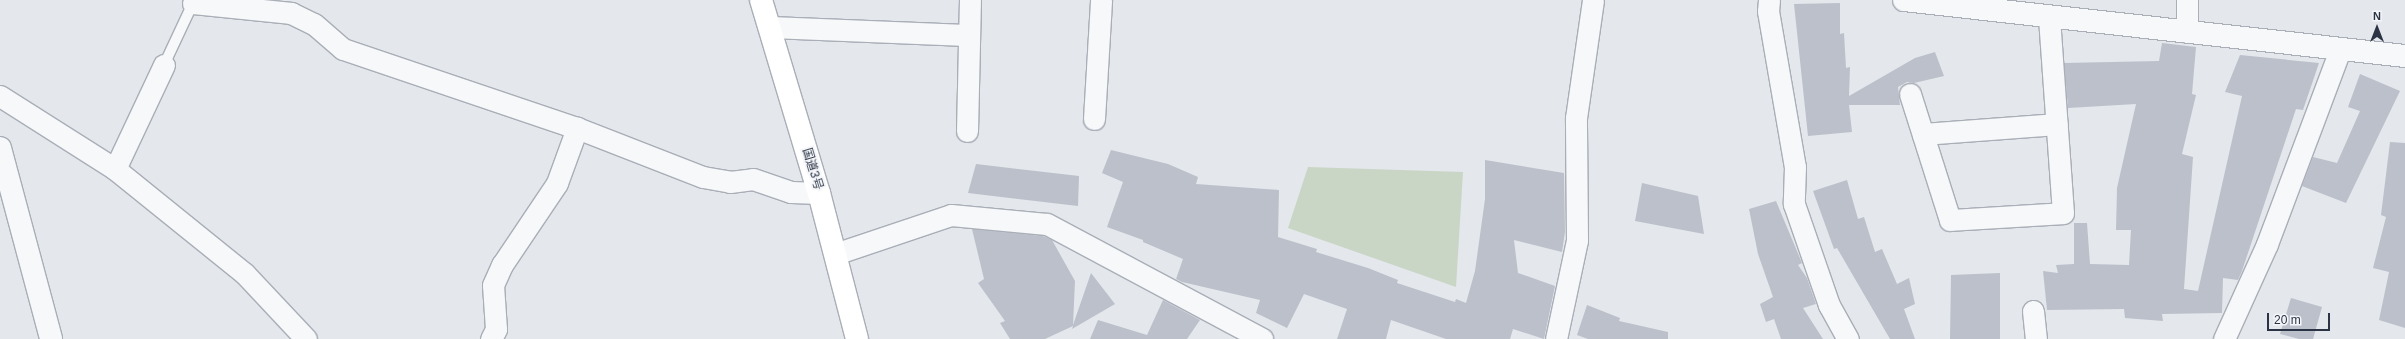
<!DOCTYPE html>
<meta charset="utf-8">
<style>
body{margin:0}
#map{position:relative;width:2405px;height:339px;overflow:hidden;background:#e4e7ec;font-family:Arial,"Noto Sans JP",sans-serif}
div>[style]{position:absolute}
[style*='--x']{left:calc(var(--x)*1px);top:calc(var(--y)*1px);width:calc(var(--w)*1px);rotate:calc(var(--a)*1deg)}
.green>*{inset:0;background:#c9d6c5}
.building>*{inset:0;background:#bbc0ca}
.roads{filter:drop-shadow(1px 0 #a9aeb7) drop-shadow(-1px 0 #a9aeb7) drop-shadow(0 1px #a9aeb7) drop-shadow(0 -1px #a9aeb7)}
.service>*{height:10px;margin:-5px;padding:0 5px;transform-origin:5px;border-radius:5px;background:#f7f8fa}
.minor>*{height:21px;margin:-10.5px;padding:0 10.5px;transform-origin:10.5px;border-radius:10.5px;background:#f7f8fa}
.tertiary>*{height:22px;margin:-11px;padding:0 11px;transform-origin:11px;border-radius:11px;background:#f7f8fa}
.trunk>*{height:22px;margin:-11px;padding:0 11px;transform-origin:11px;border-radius:11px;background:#fff}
span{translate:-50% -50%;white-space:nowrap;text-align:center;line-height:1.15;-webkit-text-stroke:4px #f4f6f9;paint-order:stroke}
.street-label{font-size:12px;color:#2b3445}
.north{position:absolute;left:2357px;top:8px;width:40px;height:40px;-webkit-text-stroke:3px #f4f6f9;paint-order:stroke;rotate:0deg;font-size:11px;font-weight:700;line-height:16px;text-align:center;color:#2b3445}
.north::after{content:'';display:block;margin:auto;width:14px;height:18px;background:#2b3445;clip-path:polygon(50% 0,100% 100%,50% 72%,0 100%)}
.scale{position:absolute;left:2267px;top:313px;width:63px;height:18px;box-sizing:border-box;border:2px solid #2b3445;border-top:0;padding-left:5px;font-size:12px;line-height:14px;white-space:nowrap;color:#2b3445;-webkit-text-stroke:3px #f4f6f9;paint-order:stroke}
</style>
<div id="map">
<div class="green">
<div style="clip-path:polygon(1308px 167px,1463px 172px,1456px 287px,1288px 228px)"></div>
</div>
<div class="building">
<div style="clip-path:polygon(1840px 3px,1840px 34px,1844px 33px,1846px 68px,1850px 67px,1849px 96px,1915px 58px,1935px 52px,1944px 76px,1914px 83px,1907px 82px,1898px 87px,1900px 105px,1849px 105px,1852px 132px,1808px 136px,1794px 4px)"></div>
<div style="clip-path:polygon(2162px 43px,2196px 47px,2192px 94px,2196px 95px,2182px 154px,2193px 157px,2184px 289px,2198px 291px,2242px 96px,2225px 92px,2240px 55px,2319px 63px,2303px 110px,2296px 109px,2242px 271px,2238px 280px,2223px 278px,2222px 313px,2162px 314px,2163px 321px,2125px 318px,2124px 309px,2047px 310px,2043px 271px,2058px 273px,2056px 265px,2074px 264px,2074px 223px,2087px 223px,2090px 264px,2129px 265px,2131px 230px,2116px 230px,2117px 188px,2136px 104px,2068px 108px,2064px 63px,2159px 61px)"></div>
<div style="clip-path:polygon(2360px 74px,2400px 91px,2346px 203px,2302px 186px,2313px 157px,2337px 163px,2360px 111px,2348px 107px)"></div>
<div style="clip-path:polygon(2390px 142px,2405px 143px,2405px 328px,2379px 320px,2389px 272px,2373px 268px,2386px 217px,2381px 215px)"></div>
<div style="clip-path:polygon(1111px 150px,1168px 164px,1198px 177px,1196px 184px,1279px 190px,1278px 237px,1317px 249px,1316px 252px,1368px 268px,1398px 280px,1397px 283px,1455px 302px,1456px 299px,1466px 303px,1475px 271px,1485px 199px,1485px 160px,1564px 173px,1565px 232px,1562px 252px,1514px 240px,1518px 273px,1555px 286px,1544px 339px,1513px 329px,1510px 339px,1446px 339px,1391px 320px,1386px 339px,1337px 339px,1347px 309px,1304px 294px,1287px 328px,1256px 313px,1260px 300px,1182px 282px,1176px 279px,1183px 259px,1143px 242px,1143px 240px,1107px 227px,1123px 182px,1102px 173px)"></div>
<div style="clip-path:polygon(976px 164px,1079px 176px,1078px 206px,968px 193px)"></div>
<div style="clip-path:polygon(1847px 180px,1858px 219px,1864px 217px,1875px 252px,1882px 249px,1897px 284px,1909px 278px,1915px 304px,1904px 309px,1915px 339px,1890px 339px,1837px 248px,1834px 249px,1813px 191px)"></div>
<div style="clip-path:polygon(1642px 183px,1698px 196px,1704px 234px,1635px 221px)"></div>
<div style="clip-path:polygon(1776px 201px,1802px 263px,1798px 265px,1807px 278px,1816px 304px,1803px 308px,1823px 339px,1781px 339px,1774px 319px,1766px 322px,1760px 304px,1773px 297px,1758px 254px,1749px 209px)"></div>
<div style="clip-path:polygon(972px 229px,1043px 236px,1052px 240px,1075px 281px,1073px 325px,1091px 273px,1115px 304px,1072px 329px,1073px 326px,1045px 339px,1010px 339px,1000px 323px,1005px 321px,978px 283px,984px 279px)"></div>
<div style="clip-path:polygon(2000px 273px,2000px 339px,1950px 339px,1951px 275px)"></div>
<div style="clip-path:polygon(2291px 298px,2322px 307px,2313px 339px,2299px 339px,2280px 334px)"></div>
<div style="clip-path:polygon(1163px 300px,1200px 320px,1187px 339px,1090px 339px,1098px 320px,1147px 335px)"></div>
<div style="clip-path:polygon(1587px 305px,1620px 318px,1619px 321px,1668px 332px,1668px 339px,1588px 339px,1577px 335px)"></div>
</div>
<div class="roads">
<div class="service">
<div style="--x:164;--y:65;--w:68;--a:-64.9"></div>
</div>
<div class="minor">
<div style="--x:1769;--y:0;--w:11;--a:95"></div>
<div style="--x:1768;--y:11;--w:158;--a:80.2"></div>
<div style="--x:1795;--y:167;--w:37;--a:92"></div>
<div style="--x:1794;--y:204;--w:107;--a:70.9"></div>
<div style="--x:1829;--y:305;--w:39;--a:61"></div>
<div style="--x:193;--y:3;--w:99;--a:5.8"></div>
<div style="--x:291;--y:13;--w:25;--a:26"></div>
<div style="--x:314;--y:24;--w:38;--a:41"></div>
<div style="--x:343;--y:49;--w:247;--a:18.7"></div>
<div style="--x:577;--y:128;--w:135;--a:21.3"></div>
<div style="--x:703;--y:177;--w:27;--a:10"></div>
<div style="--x:730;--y:182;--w:23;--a:-7"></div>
<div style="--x:753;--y:179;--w:40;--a:18.9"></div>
<div style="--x:791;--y:192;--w:28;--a:2"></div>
<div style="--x:769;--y:27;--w:199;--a:2.3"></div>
<div style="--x:2187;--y:32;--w:32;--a:-90"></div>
<div style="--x:1910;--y:94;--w:132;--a:72.4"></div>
<div style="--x:1950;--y:220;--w:113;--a:-3.5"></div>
<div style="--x:2063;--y:213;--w:197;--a:-94.1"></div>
<div style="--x:0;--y:96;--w:136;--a:32.4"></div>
<div style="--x:115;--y:169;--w:167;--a:38.9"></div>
<div style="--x:245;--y:274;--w:89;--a:46.8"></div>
<div style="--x:1094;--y:119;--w:119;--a:-86.6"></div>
<div style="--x:967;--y:131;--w:131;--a:-88.7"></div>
<div style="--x:1923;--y:134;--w:134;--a:-4.3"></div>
<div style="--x:115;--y:169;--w:115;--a:-64.8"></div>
<div style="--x:835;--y:254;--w:122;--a:-18.6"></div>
<div style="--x:951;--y:215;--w:96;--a:5.4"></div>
<div style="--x:1047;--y:224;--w:244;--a:28.1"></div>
<div style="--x:2033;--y:311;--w:28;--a:84"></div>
<div style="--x:491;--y:339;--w:11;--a:-63"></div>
<div style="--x:496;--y:329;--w:44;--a:-93.9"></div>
<div style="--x:493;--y:285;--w:22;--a:-66"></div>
<div style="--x:502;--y:265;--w:99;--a:-56.1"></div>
<div style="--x:557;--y:183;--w:59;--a:-70"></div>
<div style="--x:1556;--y:339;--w:101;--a:-78"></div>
<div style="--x:1577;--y:240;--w:122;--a:-90.5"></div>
<div style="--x:1576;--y:118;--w:119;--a:-81.8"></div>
<div style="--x:2224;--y:339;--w:104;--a:-65.6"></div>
<div style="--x:2267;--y:244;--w:207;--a:-69.4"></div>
</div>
<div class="tertiary">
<div style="--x:1904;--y:0;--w:504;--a:6.38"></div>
<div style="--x:0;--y:148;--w:198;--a:75"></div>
</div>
<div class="trunk">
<div style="--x:761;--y:0;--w:202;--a:73.3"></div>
<div style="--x:819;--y:193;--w:151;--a:75.4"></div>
</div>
</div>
<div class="street-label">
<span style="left:812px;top:169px;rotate:73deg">国道3号</span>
</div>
<div class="north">N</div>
<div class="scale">20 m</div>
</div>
